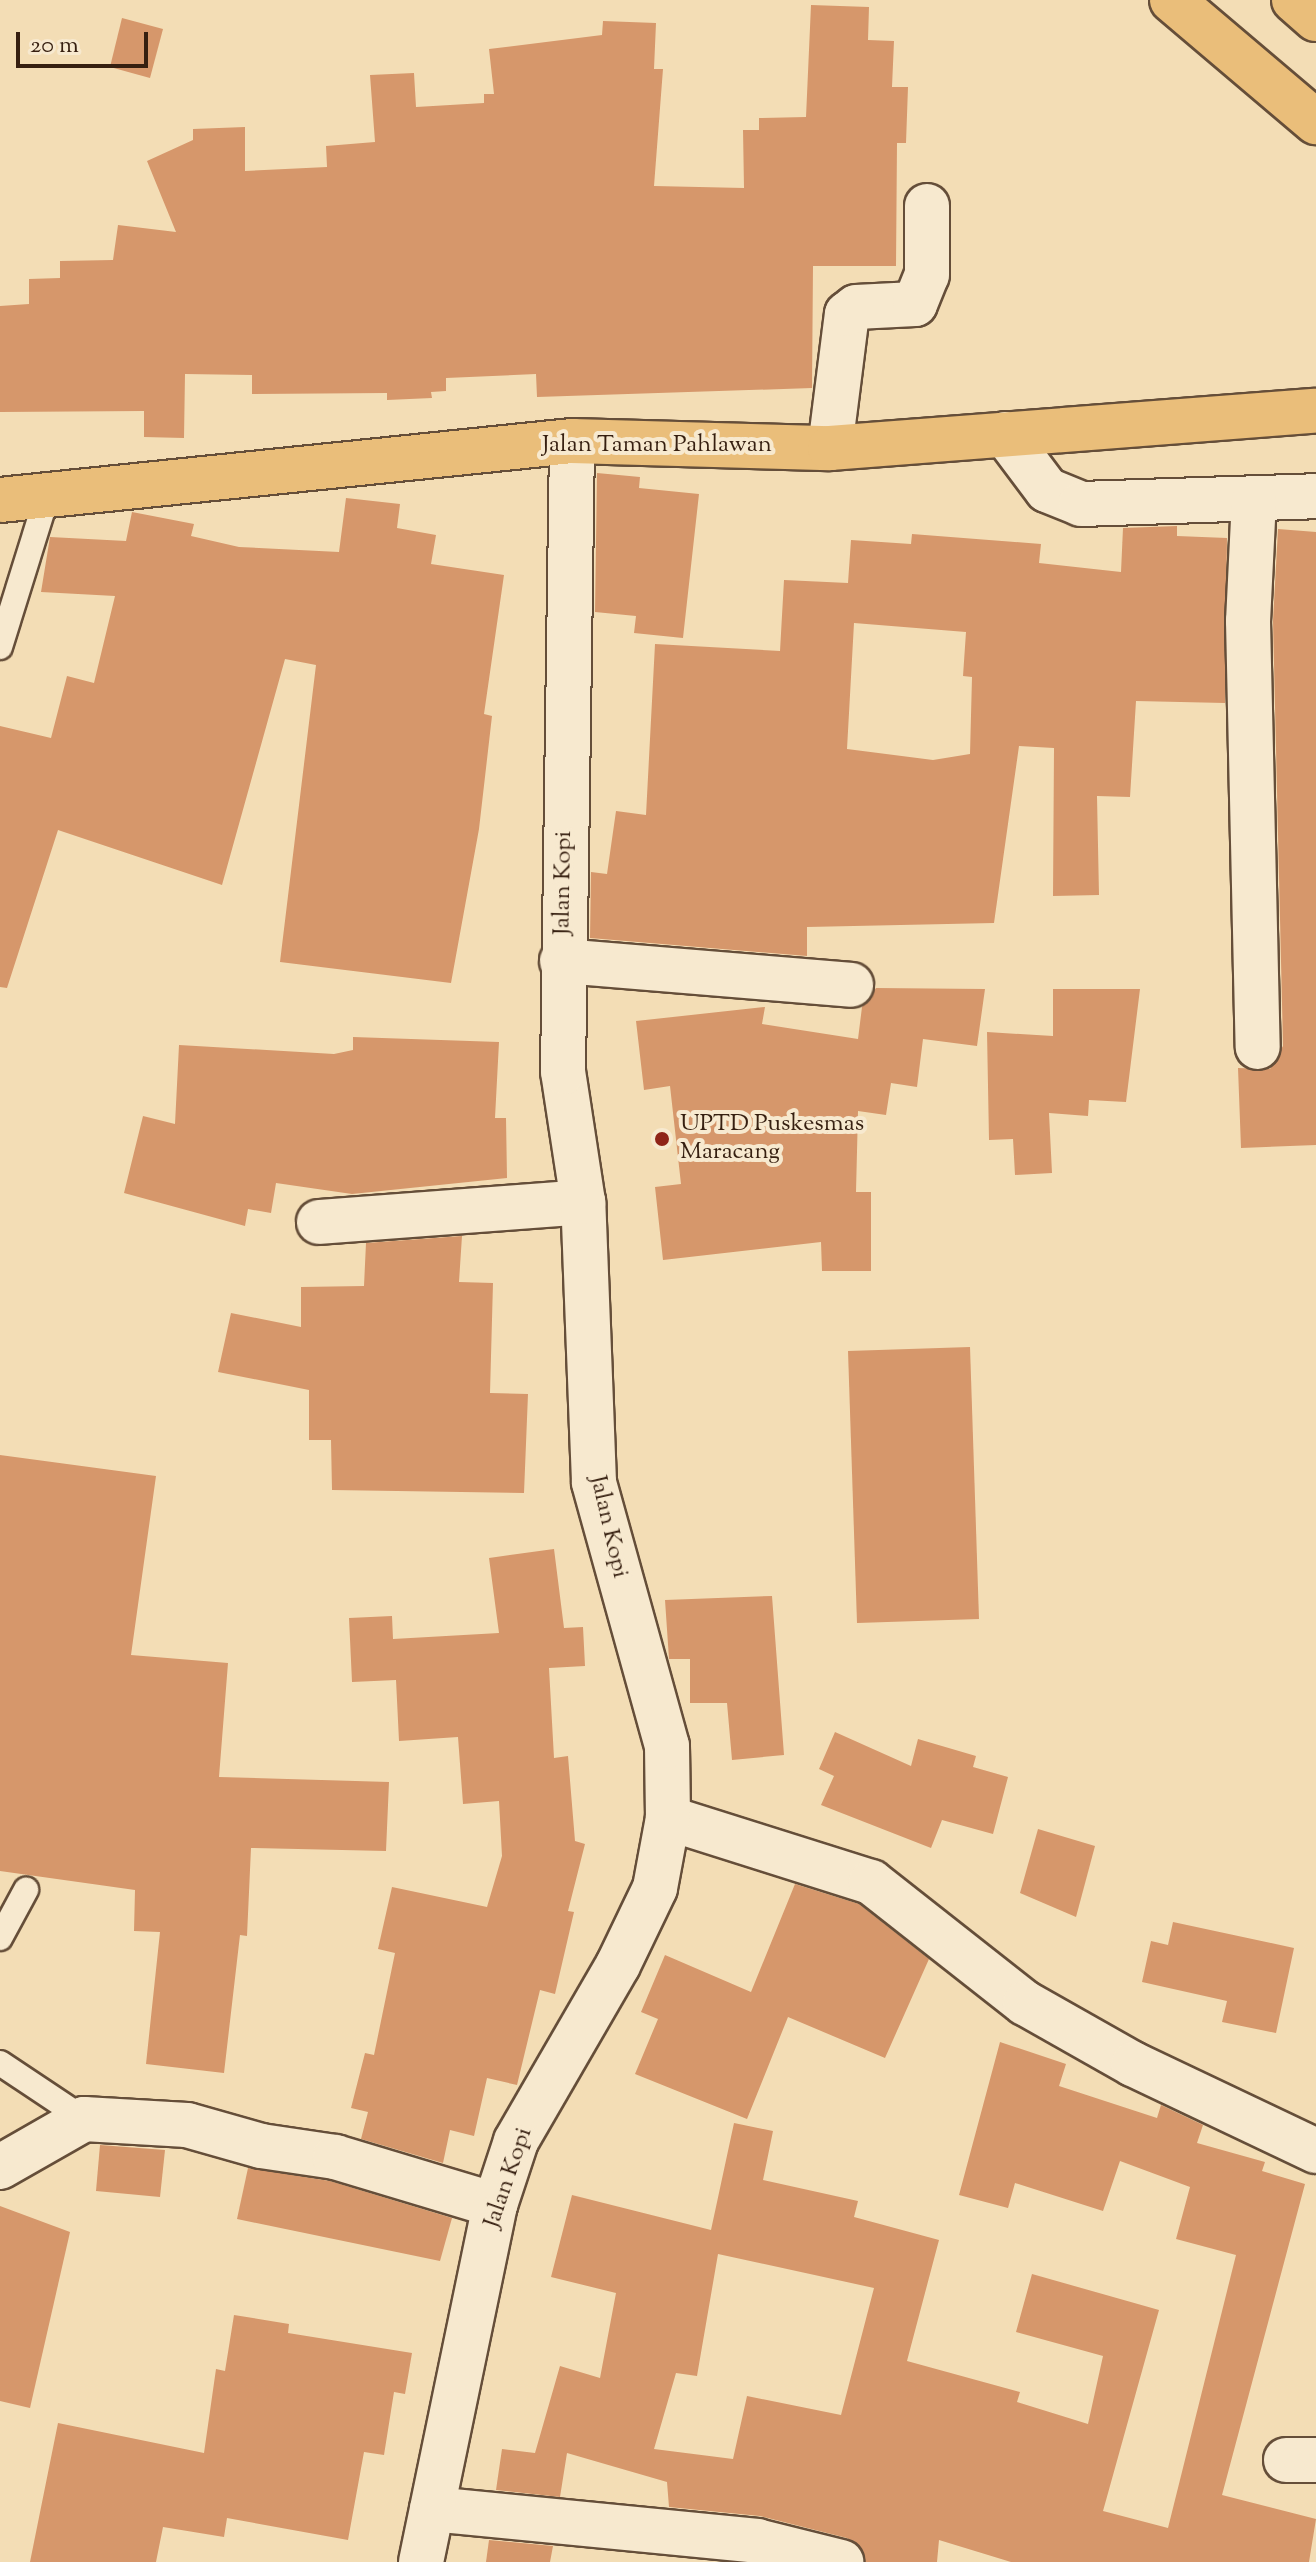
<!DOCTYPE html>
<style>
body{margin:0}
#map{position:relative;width:1316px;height:2562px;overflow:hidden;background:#f3ddb5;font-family:"Sorts Mill Goudy",serif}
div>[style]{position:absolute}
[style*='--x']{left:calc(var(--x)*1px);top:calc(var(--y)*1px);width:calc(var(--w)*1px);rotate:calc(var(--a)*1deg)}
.building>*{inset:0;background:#d6976b}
.roads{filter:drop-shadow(2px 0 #654e39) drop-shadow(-2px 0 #654e39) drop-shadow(0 2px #654e39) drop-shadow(0 -2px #654e39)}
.lane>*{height:24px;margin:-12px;padding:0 12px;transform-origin:12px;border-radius:12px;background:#f7e9cf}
.street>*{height:44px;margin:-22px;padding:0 22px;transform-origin:22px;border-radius:22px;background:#f7e9cf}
.primary>*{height:44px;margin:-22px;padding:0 22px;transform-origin:22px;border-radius:22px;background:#eabe7a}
.highway>*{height:44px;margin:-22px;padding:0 22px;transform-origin:22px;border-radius:22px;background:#eabe7a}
.dots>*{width:22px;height:22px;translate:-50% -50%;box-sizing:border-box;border:4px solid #f7e9cf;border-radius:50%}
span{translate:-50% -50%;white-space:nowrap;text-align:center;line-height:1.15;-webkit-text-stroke:8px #f7e9cf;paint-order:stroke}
.street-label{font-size:24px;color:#361f10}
.poi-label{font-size:24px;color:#361f10}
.left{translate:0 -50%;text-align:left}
.scale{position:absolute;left:16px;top:32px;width:132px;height:36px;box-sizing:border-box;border:4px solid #361f10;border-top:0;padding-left:10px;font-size:24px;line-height:28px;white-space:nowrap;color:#361f10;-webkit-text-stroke:6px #f7e9cf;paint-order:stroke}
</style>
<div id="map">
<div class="building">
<div style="clip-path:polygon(811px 5px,869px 7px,868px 40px,894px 41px,892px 87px,908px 87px,906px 143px,897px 143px,896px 266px,813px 266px,812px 388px,537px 397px,536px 374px,446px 378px,446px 391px,431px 392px,432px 398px,387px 400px,387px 393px,252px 394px,252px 375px,185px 374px,184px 438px,144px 437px,144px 411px,0 412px,0 306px,29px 304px,29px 279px,60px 278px,60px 261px,113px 260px,118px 225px,176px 232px,147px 161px,193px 140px,193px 129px,245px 127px,245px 171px,327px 167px,326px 146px,375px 142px,370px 75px,414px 73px,416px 107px,484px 103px,484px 94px,494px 94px,489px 49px,602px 35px,603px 21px,656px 23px,654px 69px,663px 69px,654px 186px,744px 188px,743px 130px,759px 130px,759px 118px,806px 117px)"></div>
<div style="clip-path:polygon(122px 18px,163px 29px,150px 78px,110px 67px)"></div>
<div style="clip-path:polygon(597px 473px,640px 477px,639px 488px,699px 494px,683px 638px,634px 633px,636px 616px,595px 612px)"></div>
<div style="clip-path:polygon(346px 498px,400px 504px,397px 528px,436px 535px,431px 564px,504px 575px,484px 714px,492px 716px,479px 829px,451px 983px,280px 962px,316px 665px,285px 659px,222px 885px,58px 830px,7px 988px,0 987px,0 726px,51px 738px,67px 676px,94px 683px,115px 596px,41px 592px,50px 537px,126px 541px,132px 512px,194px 524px,191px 536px,239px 547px,339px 552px)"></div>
<div style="clip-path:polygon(evenodd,1177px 526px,1177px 536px,1227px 538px,1225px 703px,1136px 701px,1130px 797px,1097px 796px,1099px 895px,1053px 896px,1054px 748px,1019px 746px,994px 923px,807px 927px,807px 956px,590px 938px,591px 872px,607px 874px,616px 811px,646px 815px,655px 644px,780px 651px,784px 580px,848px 583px,851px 540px,911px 544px,912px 534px,1041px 544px,1039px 563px,1121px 572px,1123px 528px,1177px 526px,854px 623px,966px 632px,963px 676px,972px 677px,970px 754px,933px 760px,847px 749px,854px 623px)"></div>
<div style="clip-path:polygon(1278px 529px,1316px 532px,1316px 1145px,1241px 1148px,1238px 1068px,1270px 1069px,1283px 1046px,1273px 621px)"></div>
<div style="clip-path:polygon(876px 988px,985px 989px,977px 1046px,923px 1039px,917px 1087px,891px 1083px,886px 1115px,858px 1111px,856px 1192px,871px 1192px,871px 1271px,822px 1271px,821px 1242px,663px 1260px,655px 1187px,681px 1184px,670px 1086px,644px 1090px,636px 1021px,765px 1007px,762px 1024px,858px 1039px,862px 1007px)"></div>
<div style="clip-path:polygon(1053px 989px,1140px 989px,1126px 1102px,1089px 1100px,1088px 1116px,1049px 1113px,1052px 1173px,1015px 1175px,1013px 1139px,989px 1140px,987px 1032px,1053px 1036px)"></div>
<div style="clip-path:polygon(353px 1037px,499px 1042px,495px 1118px,506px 1118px,507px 1178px,352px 1194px,276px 1183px,271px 1213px,248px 1209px,245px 1226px,124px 1193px,143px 1116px,175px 1124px,179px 1045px,334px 1054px,353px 1050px)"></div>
<div style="clip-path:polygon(462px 1236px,459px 1282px,493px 1283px,490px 1393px,528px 1394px,524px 1493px,332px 1490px,331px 1440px,309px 1440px,309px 1390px,218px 1372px,231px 1313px,301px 1327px,301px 1287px,364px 1286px,366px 1243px)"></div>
<div style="clip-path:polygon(970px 1347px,979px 1619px,857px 1623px,848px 1351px)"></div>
<div style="clip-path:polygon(0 1455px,156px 1476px,131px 1655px,228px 1663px,219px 1777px,389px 1782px,386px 1851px,251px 1848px,247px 1936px,240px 1935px,224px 2073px,146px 2064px,160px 1932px,134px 1931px,135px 1890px,0 1871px)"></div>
<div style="clip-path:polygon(554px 1549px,564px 1628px,583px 1627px,585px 1666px,549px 1668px,554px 1758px,568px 1756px,575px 1841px,585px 1844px,568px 1911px,574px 1912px,555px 1994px,540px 1990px,517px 2085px,487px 2078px,474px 2136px,450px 2130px,443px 2163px,361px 2139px,368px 2112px,351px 2108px,365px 2053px,374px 2055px,395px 1953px,378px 1949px,392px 1887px,487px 1907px,502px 1856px,499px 1801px,463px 1804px,458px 1737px,399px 1741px,396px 1680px,352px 1682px,349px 1618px,392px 1616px,393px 1639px,499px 1633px,489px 1558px)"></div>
<div style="clip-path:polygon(772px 1596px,784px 1755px,732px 1760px,727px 1703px,690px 1703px,690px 1659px,669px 1659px,665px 1600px)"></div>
<div style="clip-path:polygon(835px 1732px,911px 1766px,918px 1739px,976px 1756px,973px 1767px,1008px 1777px,993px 1834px,942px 1820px,931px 1848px,821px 1805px,834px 1776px,819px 1769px)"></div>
<div style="clip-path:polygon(1038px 1829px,1095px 1846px,1076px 1917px,1020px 1893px)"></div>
<div style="clip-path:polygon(795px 1884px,859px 1904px,929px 1959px,885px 2058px,788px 2017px,747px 2119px,635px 2074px,658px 2019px,641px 2012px,665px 1955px,751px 1992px)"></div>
<div style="clip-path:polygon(1173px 1922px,1294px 1948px,1276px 2033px,1222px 2022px,1227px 2001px,1142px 1982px,1151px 1941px,1168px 1945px)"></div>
<div style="clip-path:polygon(evenodd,1000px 2042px,1066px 2064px,1059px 2086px,1157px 2118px,1161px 2105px,1203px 2125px,1197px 2143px,1265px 2162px,1262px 2171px,1305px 2184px,1222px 2495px,1316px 2519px,1309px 2562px,1011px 2562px,939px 2540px,937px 2562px,865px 2562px,859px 2545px,847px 2538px,760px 2516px,669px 2507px,667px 2482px,567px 2453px,560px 2497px,496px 2490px,502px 2449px,535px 2453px,560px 2366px,600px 2378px,616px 2293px,551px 2277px,572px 2195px,711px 2230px,734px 2123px,773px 2131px,763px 2180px,858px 2201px,854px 2217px,939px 2240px,907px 2361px,1020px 2392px,1017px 2402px,1088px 2424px,1103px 2356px,1016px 2332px,1032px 2274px,1159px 2310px,1103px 2511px,1168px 2528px,1236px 2255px,1176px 2239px,1190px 2187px,1120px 2161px,1103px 2211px,1015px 2183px,1008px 2208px,959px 2195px,1000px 2042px,718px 2254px,874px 2288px,841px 2415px,747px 2396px,733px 2459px,654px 2449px,676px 2373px,697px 2376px,718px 2254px)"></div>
<div style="clip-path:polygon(100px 2145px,165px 2150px,160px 2197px,96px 2191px)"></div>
<div style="clip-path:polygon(248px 2168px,330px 2181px,452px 2218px,440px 2261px,237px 2219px)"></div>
<div style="clip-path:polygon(0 2206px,70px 2232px,30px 2408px,0 2401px)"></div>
<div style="clip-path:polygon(234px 2315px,289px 2324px,288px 2333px,412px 2353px,405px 2394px,394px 2392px,384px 2455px,364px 2452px,348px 2540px,227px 2518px,224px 2537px,163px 2527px,156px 2562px,30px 2562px,58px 2423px,204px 2453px,216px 2369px,225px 2371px)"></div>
<div style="clip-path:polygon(489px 2540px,553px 2546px,550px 2562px,486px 2562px)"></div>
</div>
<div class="roads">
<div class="lane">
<div style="--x:0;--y:647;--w:158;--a:-72.7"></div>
<div style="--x:0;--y:1938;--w:55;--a:-61.6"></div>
<div style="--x:0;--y:2063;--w:101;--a:33.7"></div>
</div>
<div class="street">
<div style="--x:1005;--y:434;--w:70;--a:53.1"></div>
<div style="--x:1047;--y:490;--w:37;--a:22"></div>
<div style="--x:1081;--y:504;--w:235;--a:-1.9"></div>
<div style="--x:830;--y:448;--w:135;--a:-82.8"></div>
<div style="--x:847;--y:314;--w:11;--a:-38"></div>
<div style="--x:856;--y:307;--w:59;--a:-2.9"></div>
<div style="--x:915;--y:304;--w:31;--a:-68"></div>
<div style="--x:927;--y:275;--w:69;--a:-90"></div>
<div style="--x:1254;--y:499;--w:122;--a:92.8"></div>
<div style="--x:1248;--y:621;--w:426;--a:88.7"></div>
<div style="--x:562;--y:961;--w:290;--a:4.7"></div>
<div style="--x:319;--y:1222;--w:265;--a:-4.3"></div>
<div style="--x:668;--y:1818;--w:213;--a:17.5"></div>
<div style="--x:871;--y:1882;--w:196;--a:38.2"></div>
<div style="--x:1025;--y:2003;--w:124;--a:29.5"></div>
<div style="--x:1133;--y:2064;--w:203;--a:25.4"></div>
<div style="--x:0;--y:2167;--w:97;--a:-29.7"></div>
<div style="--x:84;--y:2119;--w:103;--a:3.3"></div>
<div style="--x:187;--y:2125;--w:77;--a:15.8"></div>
<div style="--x:261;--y:2146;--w:75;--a:8.5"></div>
<div style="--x:335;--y:2157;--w:167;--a:16.7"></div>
<div style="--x:1286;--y:2460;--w:30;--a:0"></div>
<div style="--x:432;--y:2509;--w:327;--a:5.6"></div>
<div style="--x:757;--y:2541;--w:87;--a:14"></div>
<div style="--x:421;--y:2562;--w:365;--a:-78.3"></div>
<div style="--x:495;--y:2205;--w:67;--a:-71.8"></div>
<div style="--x:516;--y:2141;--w:203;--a:-59.9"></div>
<div style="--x:618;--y:1965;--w:85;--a:-64.3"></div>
<div style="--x:655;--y:1888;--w:71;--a:-79.5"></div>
<div style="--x:668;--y:1818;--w:72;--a:-90.8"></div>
<div style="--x:667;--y:1746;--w:274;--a:-105.5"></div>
<div style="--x:594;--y:1482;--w:280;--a:-92.2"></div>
<div style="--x:583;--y:1202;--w:132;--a:-98.7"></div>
<div style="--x:563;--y:1072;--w:631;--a:-89.18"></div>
</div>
<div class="primary">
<div style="--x:0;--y:500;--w:575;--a:-5.89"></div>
<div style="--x:572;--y:441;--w:258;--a:1.6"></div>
<div style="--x:830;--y:448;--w:487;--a:-4.4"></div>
</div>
<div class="highway">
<div style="--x:1172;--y:0;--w:189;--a:40.3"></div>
<div style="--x:1294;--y:0;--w:29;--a:41"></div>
</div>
</div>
<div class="dots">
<div style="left:662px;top:1139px;background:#8f2418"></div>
</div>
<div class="street-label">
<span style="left:657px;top:446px">Jalan Taman Pahlawan</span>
<span style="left:564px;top:883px;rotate:-89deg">Jalan Kopi</span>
<span style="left:608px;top:1527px;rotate:77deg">Jalan Kopi</span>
<span style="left:509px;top:2178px;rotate:-71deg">Jalan Kopi</span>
</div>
<div class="poi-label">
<span class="left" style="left:680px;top:1139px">UPTD Puskesmas<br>Maracang</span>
</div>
<div class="scale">20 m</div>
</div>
